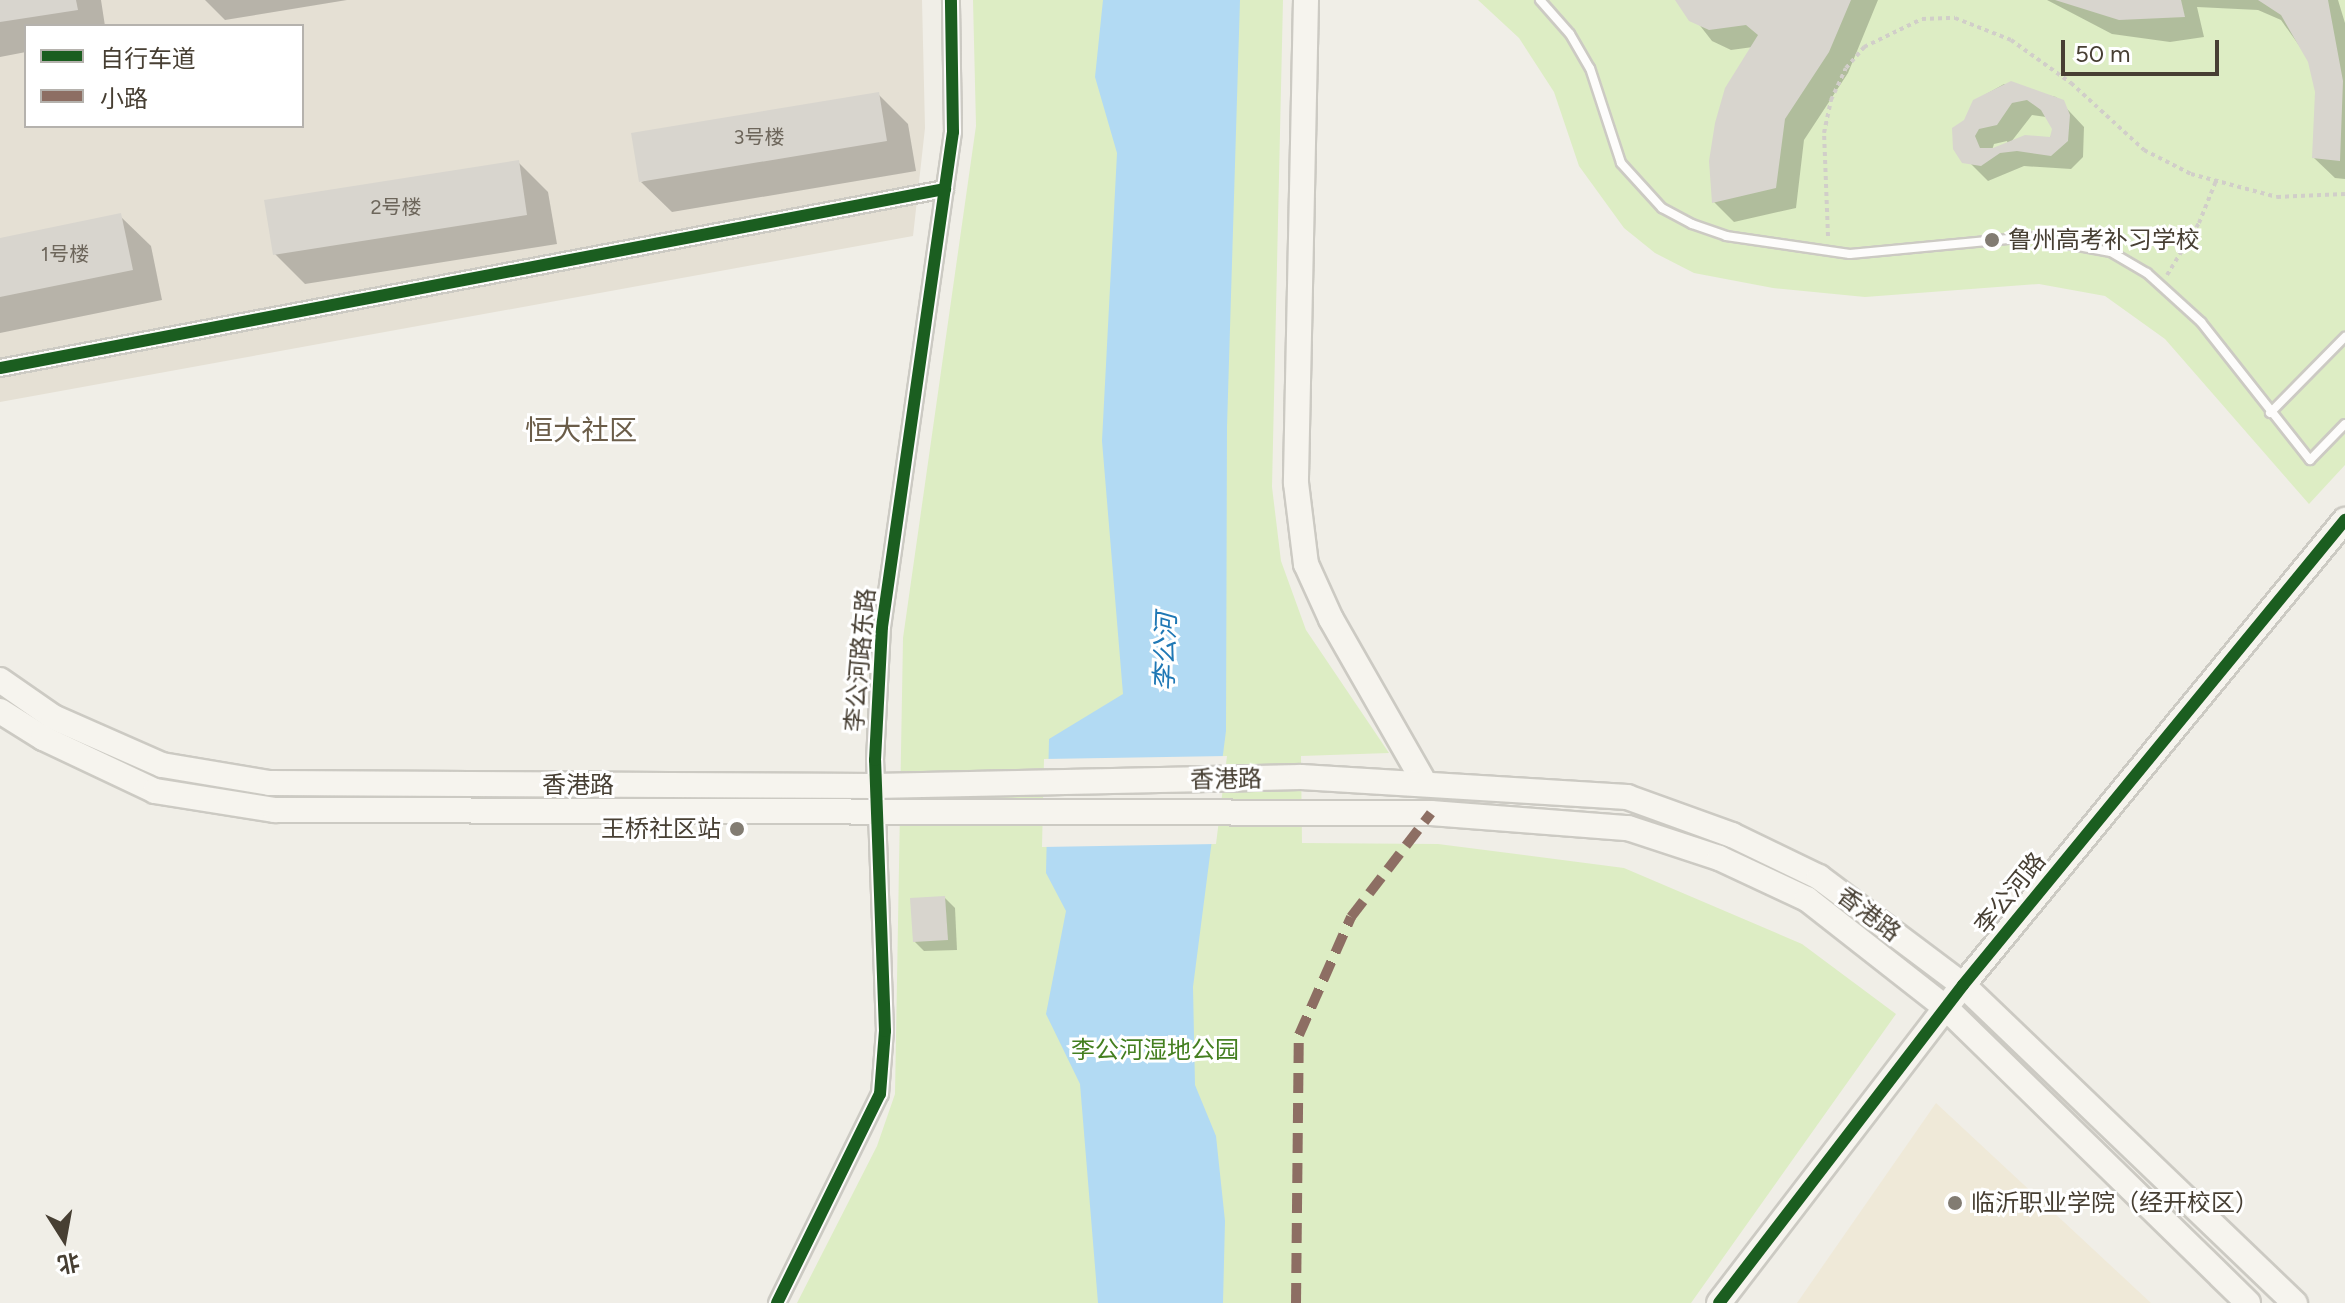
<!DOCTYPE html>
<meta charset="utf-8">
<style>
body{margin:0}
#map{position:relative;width:2345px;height:1303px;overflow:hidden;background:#f0eee7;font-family:Figtree,"Noto Sans SC",sans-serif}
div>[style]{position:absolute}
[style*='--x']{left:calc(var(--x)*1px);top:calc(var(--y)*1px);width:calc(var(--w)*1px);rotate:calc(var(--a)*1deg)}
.residential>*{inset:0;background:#e5e0d4}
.education>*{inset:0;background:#efe9d8}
.green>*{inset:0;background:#ddedc4}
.water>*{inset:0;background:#b2daf3}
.pier>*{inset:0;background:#f0eee7}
.shadow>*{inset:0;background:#0003}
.building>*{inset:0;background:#d8d5ce}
.path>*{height:4px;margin-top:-2px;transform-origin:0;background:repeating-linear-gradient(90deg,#d1cec9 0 4px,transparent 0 8px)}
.roads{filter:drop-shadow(2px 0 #cccac3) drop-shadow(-2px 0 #cccac3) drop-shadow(0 2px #cccac3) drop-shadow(0 -2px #cccac3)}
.lane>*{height:8px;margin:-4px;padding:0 4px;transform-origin:4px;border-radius:4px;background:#fdfcfb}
.street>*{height:16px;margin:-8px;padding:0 8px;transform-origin:8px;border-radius:8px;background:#fdfcfb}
.secondary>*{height:24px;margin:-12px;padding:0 12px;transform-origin:12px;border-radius:12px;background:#f6f4ee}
.quiet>*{height:10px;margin-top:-5px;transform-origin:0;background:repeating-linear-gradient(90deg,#8d6e63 0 20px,transparent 0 30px)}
.cycleway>*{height:12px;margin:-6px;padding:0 6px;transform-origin:6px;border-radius:6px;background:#1b5e20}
.dots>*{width:22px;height:22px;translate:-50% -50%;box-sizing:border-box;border:4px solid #fff;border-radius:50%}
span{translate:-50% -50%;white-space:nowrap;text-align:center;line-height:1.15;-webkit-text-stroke:6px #fff;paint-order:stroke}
.number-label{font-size:20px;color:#6d665b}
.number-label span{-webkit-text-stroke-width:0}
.poi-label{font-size:24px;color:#473f33}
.left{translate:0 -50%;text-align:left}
.right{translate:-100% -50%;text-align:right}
.street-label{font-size:24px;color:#473f33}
.park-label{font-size:24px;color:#447f20}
.water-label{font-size:26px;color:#1f78b5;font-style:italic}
.quarter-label{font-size:28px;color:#6b5d49}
.legend{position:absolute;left:24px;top:24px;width:280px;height:104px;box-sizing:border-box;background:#fff;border:2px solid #b5b2ad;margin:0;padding:10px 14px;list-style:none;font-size:24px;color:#473f33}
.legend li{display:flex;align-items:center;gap:16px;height:40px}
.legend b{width:40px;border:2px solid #b5b2ad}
.north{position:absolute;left:24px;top:1199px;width:80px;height:80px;-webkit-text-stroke:6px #fff;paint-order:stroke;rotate:169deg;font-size:22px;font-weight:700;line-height:32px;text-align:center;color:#473f33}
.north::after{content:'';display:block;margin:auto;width:28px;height:36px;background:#473f33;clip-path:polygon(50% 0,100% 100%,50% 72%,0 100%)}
.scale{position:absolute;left:2061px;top:40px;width:158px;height:36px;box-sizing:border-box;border:4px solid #473f33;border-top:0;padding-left:10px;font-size:24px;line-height:28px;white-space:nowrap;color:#473f33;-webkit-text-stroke:6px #fff;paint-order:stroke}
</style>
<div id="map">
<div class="residential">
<div style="clip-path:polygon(evenodd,0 0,922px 0,925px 128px,913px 236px,0 402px,0 0,26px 26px,302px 26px,302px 126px,26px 126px,26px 26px)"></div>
</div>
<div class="education">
<div style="clip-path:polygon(1936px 1103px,2151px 1303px,1797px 1303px)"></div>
</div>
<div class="green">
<div style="clip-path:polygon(973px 0,1283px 0,1272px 487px,1281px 561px,1306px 630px,1389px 753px,1301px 756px,1302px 843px,1438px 844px,1624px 868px,1802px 944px,1896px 1014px,1691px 1303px,797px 1303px,877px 1146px,895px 1094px,903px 638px,976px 126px)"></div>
<div style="clip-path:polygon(1478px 0,2345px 0,2345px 465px,2309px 504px,2165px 339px,2105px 296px,2039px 284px,1865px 297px,1773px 288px,1694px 273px,1655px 253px,1624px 228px,1579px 166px,1554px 92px,1519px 38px)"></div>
</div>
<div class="water">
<div style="clip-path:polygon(1103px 0,1240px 0,1227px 427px,1226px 731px,1193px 987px,1195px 1085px,1216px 1136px,1225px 1221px,1223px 1303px,1098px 1303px,1080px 1084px,1046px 1014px,1066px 911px,1046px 873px,1049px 739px,1123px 694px,1102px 441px,1117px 153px,1095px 77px)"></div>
</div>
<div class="pier">
<div style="clip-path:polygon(1227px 756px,1216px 844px,1042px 847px,1044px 759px)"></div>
</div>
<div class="shadow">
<div style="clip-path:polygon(0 0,101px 0,105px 26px,26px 26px,26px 52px,0 57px)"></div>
<div style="clip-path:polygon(205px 0,347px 0,225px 20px)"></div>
<div style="clip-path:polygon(1680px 0,1878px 0,1848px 73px,1804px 140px,1796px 208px,1734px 222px,1714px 202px,1753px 47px,1731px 50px,1712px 41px)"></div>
<div style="clip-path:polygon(2047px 0,2338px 0,2345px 23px,2345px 179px,2335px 178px,2314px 158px,2317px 91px,2310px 61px,2281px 20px,2258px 10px,2197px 7px,2204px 37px,2170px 42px,2112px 34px)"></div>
<div style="clip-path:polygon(evenodd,2004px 84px,2056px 97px,2084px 127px,2083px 157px,2071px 169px,2024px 166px,1988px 181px,1955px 148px,1974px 101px,2004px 84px,2032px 115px,2046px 117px,2054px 129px,2048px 142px,2011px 142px,2032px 115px,2004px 84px,2007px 141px,2008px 144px,1992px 150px,1994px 144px,2007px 141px)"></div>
<div style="clip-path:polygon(878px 94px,908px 124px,916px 171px,672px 212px,641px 182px)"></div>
<div style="clip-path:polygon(518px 162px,548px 192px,557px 244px,305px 284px,275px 254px)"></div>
<div style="clip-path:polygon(120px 216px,151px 246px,162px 300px,0 333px,0 240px)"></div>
<div style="clip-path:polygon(945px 898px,955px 908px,957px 950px,924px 951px,914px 941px)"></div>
</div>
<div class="building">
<div style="clip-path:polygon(0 0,76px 0,78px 10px,0 22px)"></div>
<div style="clip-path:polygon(1675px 0,1851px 0,1829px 52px,1785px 119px,1776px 188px,1712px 203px,1709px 161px,1715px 123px,1725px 88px,1758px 35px,1746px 25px,1709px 30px,1689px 21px)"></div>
<div style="clip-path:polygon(2055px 0,2181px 0,2185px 17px,2119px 20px)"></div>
<div style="clip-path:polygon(2258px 0,2328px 0,2343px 81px,2340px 161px,2312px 158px,2315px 92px,2308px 62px,2281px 15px)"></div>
<div style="clip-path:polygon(evenodd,2011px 81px,2064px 100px,2070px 115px,2068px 141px,2051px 156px,2017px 151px,2000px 153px,1981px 166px,1962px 163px,1953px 149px,1952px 128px,1964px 120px,1973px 100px,2011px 81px,2027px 100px,2041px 110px,2052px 129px,2050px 137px,2025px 135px,1993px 148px,1980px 148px,1975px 136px,1979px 129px,1997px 125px,2012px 103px,2027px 100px)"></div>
<div style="clip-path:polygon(879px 92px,887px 141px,639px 182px,631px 133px)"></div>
<div style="clip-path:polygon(519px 160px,527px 215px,273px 255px,264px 200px)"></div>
<div style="clip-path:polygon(121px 213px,133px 270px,0 297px,0 238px)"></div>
<div style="clip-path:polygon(945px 896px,948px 940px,913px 942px,910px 898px)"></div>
</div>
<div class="path">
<div style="--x:1828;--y:236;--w:103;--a:-92.2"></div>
<div style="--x:1824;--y:133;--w:34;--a:-78"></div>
<div style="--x:1831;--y:100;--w:35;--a:-65"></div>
<div style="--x:1846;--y:68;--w:28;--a:-49"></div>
<div style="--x:1864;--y:47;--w:64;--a:-25.8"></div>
<div style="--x:1922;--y:19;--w:33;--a:-2"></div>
<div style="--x:1955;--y:18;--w:60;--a:21.4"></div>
<div style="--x:2011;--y:40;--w:74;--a:35.6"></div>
<div style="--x:2071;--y:83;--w:99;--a:42.5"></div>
<div style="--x:2144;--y:150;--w:53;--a:27.1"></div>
<div style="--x:2191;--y:174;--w:89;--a:15"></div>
<div style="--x:2277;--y:197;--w:68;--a:-2.5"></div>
<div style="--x:2167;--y:275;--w:61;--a:-58.4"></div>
<div style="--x:2199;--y:223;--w:45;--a:-68"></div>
</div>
<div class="roads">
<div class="lane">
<div style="--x:1540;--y:0;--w:45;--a:48.6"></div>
<div style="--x:1570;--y:34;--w:39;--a:60"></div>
<div style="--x:1590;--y:68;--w:100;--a:71.9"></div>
<div style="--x:1621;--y:163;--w:61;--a:47.7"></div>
<div style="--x:1662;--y:208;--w:34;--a:28"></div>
<div style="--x:1692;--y:224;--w:36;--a:19"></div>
<div style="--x:1726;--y:236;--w:125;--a:8.3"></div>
<div style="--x:1850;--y:254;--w:180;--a:-5.4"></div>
<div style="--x:2029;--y:237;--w:83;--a:10.4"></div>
<div style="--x:2111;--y:252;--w:42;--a:30.3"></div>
<div style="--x:2147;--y:273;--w:73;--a:42.2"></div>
<div style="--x:2201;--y:322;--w:176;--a:51.7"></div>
<div style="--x:2310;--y:460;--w:50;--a:-45.8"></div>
<div style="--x:2270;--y:413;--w:107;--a:-45.4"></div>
</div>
<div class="street">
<div style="--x:0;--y:368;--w:962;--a:-10.73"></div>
<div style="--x:777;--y:1303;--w:233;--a:-63.8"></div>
<div style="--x:880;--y:1094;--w:63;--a:-85.5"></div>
<div style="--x:885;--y:1031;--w:271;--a:-92.1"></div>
<div style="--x:875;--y:760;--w:133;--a:-87"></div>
<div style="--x:882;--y:627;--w:500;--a:-81.84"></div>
<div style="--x:953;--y:132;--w:132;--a:-90.9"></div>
</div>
<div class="secondary">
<div style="--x:1306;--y:0;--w:483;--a:91.2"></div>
<div style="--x:1296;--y:483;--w:82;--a:83"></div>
<div style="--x:1306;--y:564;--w:60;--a:65.6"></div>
<div style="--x:1331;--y:619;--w:188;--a:60.3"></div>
<div style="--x:0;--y:680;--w:65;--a:34.9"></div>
<div style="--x:53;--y:717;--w:119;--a:23.8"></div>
<div style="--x:162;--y:765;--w:109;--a:9.5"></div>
<div style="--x:270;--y:783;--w:605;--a:0.28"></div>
<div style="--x:875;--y:786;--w:426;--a:-1.2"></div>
<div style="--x:1301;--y:777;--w:327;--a:3.5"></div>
<div style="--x:1627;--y:797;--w:112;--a:19.9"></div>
<div style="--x:1732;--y:835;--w:97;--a:25.8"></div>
<div style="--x:1819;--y:877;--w:180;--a:36.9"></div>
<div style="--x:1963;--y:985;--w:460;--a:43.8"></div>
<div style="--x:0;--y:711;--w:51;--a:32.1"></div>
<div style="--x:43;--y:738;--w:124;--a:25.3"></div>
<div style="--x:155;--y:791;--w:121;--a:9"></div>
<div style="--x:275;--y:810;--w:1156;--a:0.15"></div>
<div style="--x:1431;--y:813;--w:198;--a:4.4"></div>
<div style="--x:1628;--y:828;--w:96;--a:18.2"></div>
<div style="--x:1719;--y:858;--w:97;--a:25"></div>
<div style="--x:1807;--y:899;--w:177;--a:38.1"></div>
<div style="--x:1946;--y:1008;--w:422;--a:44.3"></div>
<div style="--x:1719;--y:1303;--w:401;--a:-52.5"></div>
<div style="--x:1963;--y:985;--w:602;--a:-50.6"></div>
</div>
</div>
<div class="quiet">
<div style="--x:1296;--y:1303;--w:268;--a:-89.4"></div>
<div style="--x:1299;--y:1035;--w:129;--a:-66.2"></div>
<div style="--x:1351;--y:917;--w:131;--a:-52.4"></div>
</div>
<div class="cycleway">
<div style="--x:0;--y:368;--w:962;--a:-10.73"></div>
<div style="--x:777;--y:1303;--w:233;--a:-63.8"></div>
<div style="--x:880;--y:1094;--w:63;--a:-85.5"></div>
<div style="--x:885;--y:1031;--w:271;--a:-92.1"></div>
<div style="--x:875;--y:760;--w:133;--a:-87"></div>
<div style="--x:882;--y:627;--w:500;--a:-81.84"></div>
<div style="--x:953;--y:132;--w:132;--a:-90.9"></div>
<div style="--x:1719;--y:1303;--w:401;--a:-52.5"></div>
<div style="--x:1963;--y:985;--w:602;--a:-50.6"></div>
</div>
<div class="dots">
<div style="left:1992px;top:240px;background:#827c72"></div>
<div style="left:737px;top:829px;background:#827c72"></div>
<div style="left:1955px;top:1203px;background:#827c72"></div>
</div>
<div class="number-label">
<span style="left:759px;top:137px">3号楼</span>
<span style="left:396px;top:207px">2号楼</span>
<span style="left:65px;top:254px">1号楼</span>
</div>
<div class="poi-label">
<span class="left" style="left:2008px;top:240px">鲁州高考补习学校</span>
<span class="right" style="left:721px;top:829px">王桥社区站</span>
<span class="left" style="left:1971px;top:1203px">临沂职业学院（经开校区）</span>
</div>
<div class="street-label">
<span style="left:860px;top:660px;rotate:-85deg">李公河路东路</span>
<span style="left:1226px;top:779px;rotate:-1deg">香港路</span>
<span style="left:578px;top:785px">香港路</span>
<span style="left:2010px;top:893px;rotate:-51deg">李公河路</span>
<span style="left:1869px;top:914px;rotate:37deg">香港路</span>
</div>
<div class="park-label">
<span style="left:1155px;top:1050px">李公河湿地公园</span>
</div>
<div class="water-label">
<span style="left:1166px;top:652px;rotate:-88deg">李公河</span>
</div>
<div class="quarter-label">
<span style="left:581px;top:430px">恒大社区</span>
</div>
<ul class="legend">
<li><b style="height:10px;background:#1b5e20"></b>自行车道</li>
<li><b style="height:10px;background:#8d6e63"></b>小路</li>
</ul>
<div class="north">北</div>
<div class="scale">50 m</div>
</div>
